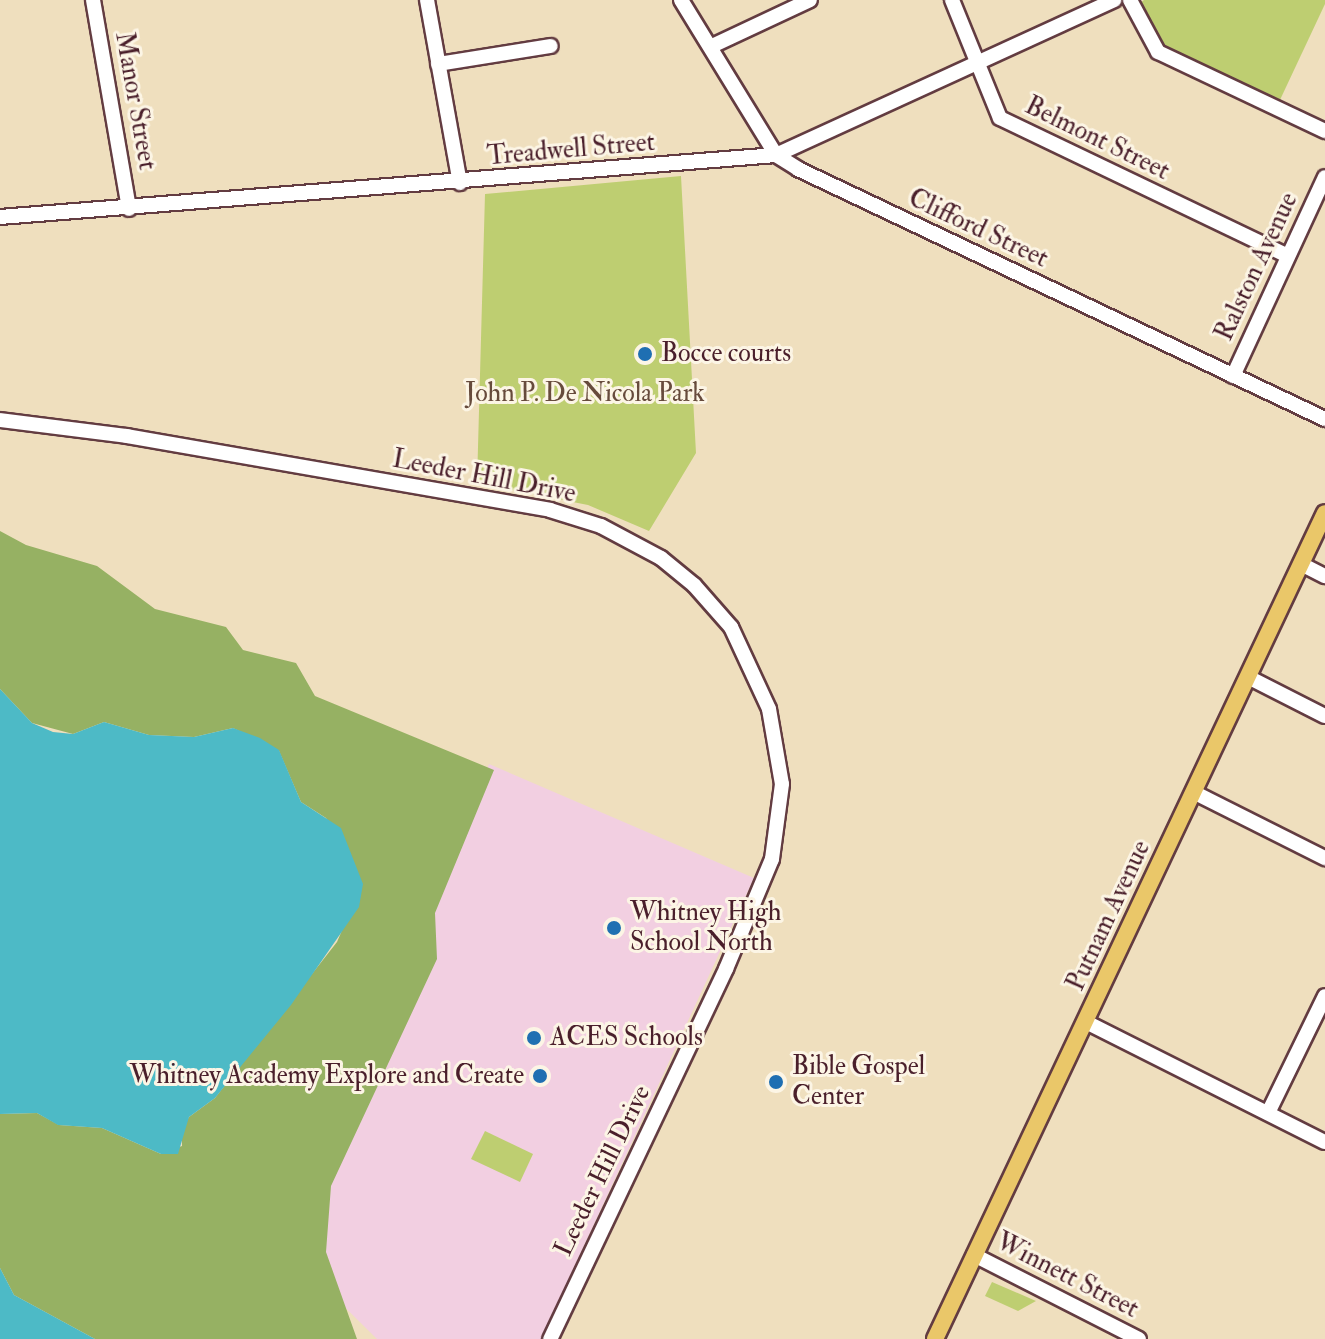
<!DOCTYPE html>
<style>
body{margin:0}
#map{position:relative;width:1325px;height:1339px;overflow:hidden;background:#efdfbe;font-family:"IM FELL Double Pica",serif}
div>[style]{position:absolute}
[style*='--x']{left:calc(var(--x)*1px);top:calc(var(--y)*1px);width:calc(var(--w)*1px);rotate:calc(var(--a)*1deg)}
.built>*{inset:0;background:#f2cfe1}
.green>*{inset:0;background:#bece71}
.forest>*{inset:0;background:#96b163}
.water>*{inset:0;background:#4dbac6}
.roads{filter:drop-shadow(2px 0 #633c41) drop-shadow(-2px 0 #633c41) drop-shadow(0 2px #633c41) drop-shadow(0 -2px #633c41)}
.minor>*{height:14px;margin:-7px;padding:0 7px;transform-origin:7px;border-radius:7px;background:#fff}
.major>*{height:16px;margin:-8px;padding:0 8px;transform-origin:8px;border-radius:8px;background:#eac769}
.dots>*{width:22px;height:22px;translate:-50% -50%;box-sizing:border-box;border:4px solid #fcf5e5;border-radius:50%}
span{translate:-50% -50%;white-space:nowrap;text-align:center;line-height:1.15;-webkit-text-stroke:6px #fcf5e5;paint-order:stroke}
.street-label{font-size:26px;color:#4a1f2b}
.poi-label{font-size:26px;color:#4a1f2b}
.left{translate:0 -50%;text-align:left}
.right{translate:-100% -50%;text-align:right}
.park-label{font-size:26px;color:#674b3c}
</style>
<div id="map">
<div class="built">
<div style="clip-path:polygon(489px 764px,754px 878px,541px 1339px,377px 1339px,286px 1249px)"></div>
</div>
<div class="green">
<div style="clip-path:polygon(1144px 0,1325px 0,1325px 4px,1279px 102px,1159px 44px,1139px 4px)"></div>
<div style="clip-path:polygon(681px 176px,696px 453px,649px 531px,588px 505px,477px 483px,485px 194px)"></div>
<div style="clip-path:polygon(485px 1131px,533px 1154px,520px 1182px,471px 1159px)"></div>
<div style="clip-path:polygon(992px 1282px,1036px 1301px,1018px 1311px,985px 1296px)"></div>
</div>
<div class="forest">
<div style="clip-path:polygon(0 531px,26px 545px,97px 566px,155px 609px,226px 627px,243px 650px,296px 663px,315px 696px,494px 770px,435px 913px,437px 959px,331px 1186px,326px 1252px,357px 1339px,95px 1339px,14px 1295px,0 1268px,0 1114px,37px 1113px,59px 1125px,102px 1128px,161px 1154px,182px 1146px,182px 1129px,189px 1117px,215px 1098px,337px 942px,362px 884px,326px 818px,301px 802px,279px 751px,233px 728px,194px 737px,149px 735px,104px 722px,73px 734px,32px 723px,0 689px)"></div>
</div>
<div class="water">
<div style="clip-path:polygon(0 689px,32px 723px,53px 732px,73px 734px,104px 722px,149px 735px,194px 737px,233px 728px,260px 738px,279px 750px,301px 802px,341px 828px,363px 884px,359px 907px,291px 1005px,215px 1098px,189px 1117px,178px 1154px,161px 1154px,102px 1128px,58px 1125px,37px 1113px,0 1114px)"></div>
<div style="clip-path:polygon(0 1268px,14px 1295px,95px 1339px,0 1339px)"></div>
</div>
<div class="roads">
<div class="minor">
<div style="--x:93;--y:0;--w:212;--a:80.2"></div>
<div style="--x:427;--y:0;--w:186;--a:79.8"></div>
<div style="--x:681;--y:0;--w:182;--a:58.5"></div>
<div style="--x:776;--y:155;--w:26;--a:32"></div>
<div style="--x:798;--y:169;--w:583;--a:25.38"></div>
<div style="--x:952;--y:0;--w:127;--a:67.9"></div>
<div style="--x:1000;--y:118;--w:319;--a:25.6"></div>
<div style="--x:1130;--y:0;--w:59;--a:61.7"></div>
<div style="--x:1158;--y:52;--w:185;--a:25.3"></div>
<div style="--x:712;--y:46;--w:108;--a:-25.1"></div>
<div style="--x:438;--y:64;--w:114;--a:-9.1"></div>
<div style="--x:0;--y:217;--w:778;--a:-4.57"></div>
<div style="--x:776;--y:155;--w:372;--a:-24.6"></div>
<div style="--x:1233;--y:376;--w:219;--a:-65.2"></div>
<div style="--x:0;--y:420;--w:128;--a:7.2"></div>
<div style="--x:127;--y:436;--w:429;--a:9.9"></div>
<div style="--x:550;--y:510;--w:53;--a:17.4"></div>
<div style="--x:601;--y:526;--w:68;--a:28.1"></div>
<div style="--x:661;--y:558;--w:43;--a:39.3"></div>
<div style="--x:694;--y:585;--w:56;--a:48.6"></div>
<div style="--x:731;--y:627;--w:90;--a:65.1"></div>
<div style="--x:769;--y:709;--w:76;--a:80.2"></div>
<div style="--x:782;--y:784;--w:76;--a:97.6"></div>
<div style="--x:772;--y:859;--w:119;--a:112.7"></div>
<div style="--x:726;--y:969;--w:410;--a:115.4"></div>
<div style="--x:1301;--y:564;--w:27;--a:27"></div>
<div style="--x:1248;--y:677;--w:86;--a:26.9"></div>
<div style="--x:1193;--y:792;--w:148;--a:26.6"></div>
<div style="--x:1086;--y:1022;--w:267;--a:26.7"></div>
<div style="--x:1268;--y:1113;--w:130;--a:-64"></div>
<div style="--x:974;--y:1255;--w:185;--a:27"></div>
</div>
<div class="major">
<div style="--x:935;--y:1339;--w:913;--a:-64.73"></div>
</div>
</div>
<div class="dots">
<div style="left:645px;top:354px;background:#1f6fb2"></div>
<div style="left:614px;top:928px;background:#1f6fb2"></div>
<div style="left:534px;top:1038px;background:#1f6fb2"></div>
<div style="left:540px;top:1076px;background:#1f6fb2"></div>
<div style="left:776px;top:1082px;background:#1f6fb2"></div>
</div>
<div class="street-label">
<span style="left:135px;top:101px;rotate:80deg">Manor Street</span>
<span style="left:1097px;top:139px;rotate:26deg">Belmont Street</span>
<span style="left:571px;top:150px;rotate:-5deg">Treadwell Street</span>
<span style="left:978px;top:229px;rotate:25deg">Clifford Street</span>
<span style="left:1257px;top:267px;rotate:-65deg">Ralston Avenue</span>
<span style="left:484px;top:477px;rotate:11deg">Leeder Hill Drive</span>
<span style="left:1109px;top:916px;rotate:-65deg">Putnam Avenue</span>
<span style="left:603px;top:1171px;rotate:-64deg">Leeder Hill Drive</span>
<span style="left:1067px;top:1276px;rotate:27deg">Winnett Street</span>
</div>
<div class="poi-label">
<span class="left" style="left:661px;top:354px">Bocce courts</span>
<span class="left" style="left:630px;top:928px">Whitney High<br>School North</span>
<span class="left" style="left:550px;top:1038px">ACES Schools</span>
<span class="left" style="left:792px;top:1082px">Bible Gospel<br>Center</span>
<span class="right" style="left:524px;top:1076px">Whitney Academy Explore and Create</span>
</div>
<div class="park-label">
<span style="left:585px;top:394px">John P. De Nicola Park</span>
</div>
</div>
